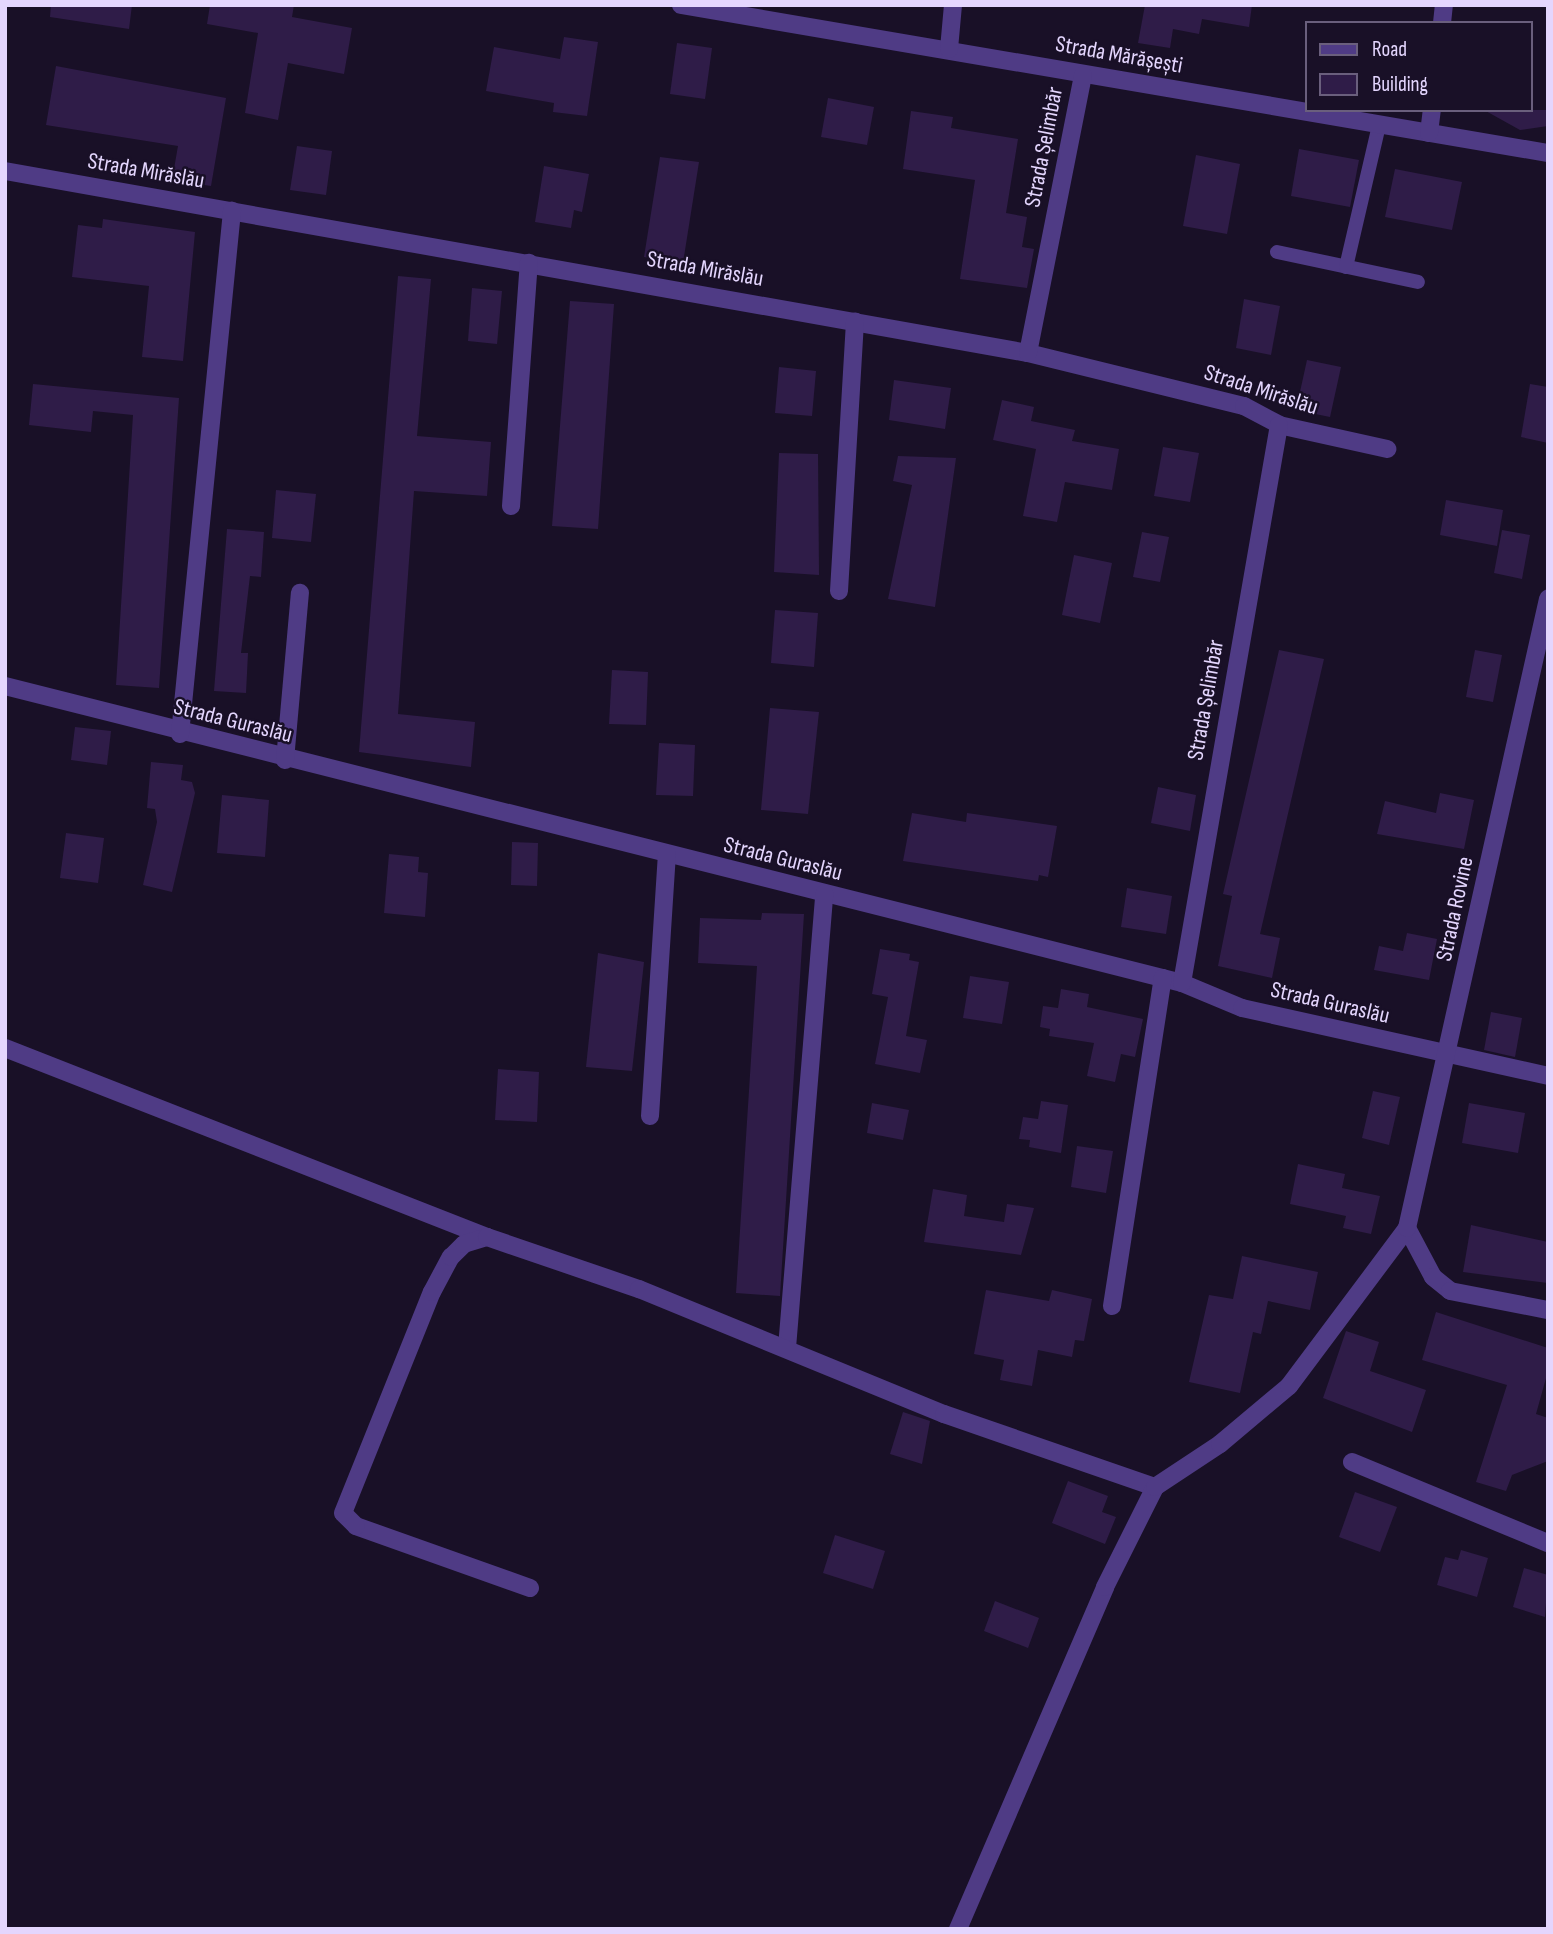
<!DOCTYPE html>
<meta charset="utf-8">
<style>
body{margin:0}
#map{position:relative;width:1553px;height:1934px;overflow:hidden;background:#191027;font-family:"Sofia Sans Condensed",sans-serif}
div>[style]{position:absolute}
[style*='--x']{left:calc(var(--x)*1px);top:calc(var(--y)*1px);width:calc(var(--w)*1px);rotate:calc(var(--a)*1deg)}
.building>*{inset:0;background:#2f1c48}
.lane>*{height:14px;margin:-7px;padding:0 7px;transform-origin:7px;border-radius:7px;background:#4f3b85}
.street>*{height:18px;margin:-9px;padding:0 9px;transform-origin:9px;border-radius:9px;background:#4f3b85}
span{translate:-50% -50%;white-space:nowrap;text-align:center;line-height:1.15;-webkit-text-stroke:5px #191027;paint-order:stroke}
.street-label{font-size:23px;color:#e4d6fe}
.frame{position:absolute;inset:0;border:7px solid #e4d6fe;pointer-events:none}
.legend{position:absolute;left:1305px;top:21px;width:228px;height:91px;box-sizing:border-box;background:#191027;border:2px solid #6a5f7d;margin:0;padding:9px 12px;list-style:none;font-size:21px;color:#e4d6fe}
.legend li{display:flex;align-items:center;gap:14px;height:35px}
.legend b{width:35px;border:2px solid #6a5f7d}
</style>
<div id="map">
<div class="building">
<div style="clip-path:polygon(51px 5px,132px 5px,129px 29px,50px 17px)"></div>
<div style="clip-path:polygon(210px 5px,294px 5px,292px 17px,352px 28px,344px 74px,288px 63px,278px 120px,245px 113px,258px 33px,207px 24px)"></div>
<div style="clip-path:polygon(1145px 5px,1252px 5px,1249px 27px,1202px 19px,1199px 34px,1173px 29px,1170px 48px,1138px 43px)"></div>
<div style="clip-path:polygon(564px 37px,598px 42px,587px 116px,553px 112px,554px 103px,486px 91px,494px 47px,560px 59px)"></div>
<div style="clip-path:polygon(677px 43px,712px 48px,705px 99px,670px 94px)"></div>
<div style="clip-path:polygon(56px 66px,226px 98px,211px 186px,172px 180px,178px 146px,46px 125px)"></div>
<div style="clip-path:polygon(828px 98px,874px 107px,867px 145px,821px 137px)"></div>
<div style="clip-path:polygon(1484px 110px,1548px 110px,1548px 126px,1520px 130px)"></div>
<div style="clip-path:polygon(911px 111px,953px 117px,951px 128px,1018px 139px,1006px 213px,1027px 217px,1022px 247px,1034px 249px,1027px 288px,960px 279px,975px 180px,903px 169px)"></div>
<div style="clip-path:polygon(297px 146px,332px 151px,326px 195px,290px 190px)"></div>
<div style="clip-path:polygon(1299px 149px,1359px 160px,1350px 207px,1291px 196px)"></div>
<div style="clip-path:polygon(1196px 155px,1240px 164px,1227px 234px,1183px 226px)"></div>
<div style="clip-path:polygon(660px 157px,699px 162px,683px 263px,644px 257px)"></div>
<div style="clip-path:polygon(544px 166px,589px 174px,582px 212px,574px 210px,571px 228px,535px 222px)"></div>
<div style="clip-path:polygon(1395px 169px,1462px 182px,1452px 230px,1385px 217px)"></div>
<div style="clip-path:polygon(103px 219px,195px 232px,183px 361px,142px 357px,149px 286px,72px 277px,78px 225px,102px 228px)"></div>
<div style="clip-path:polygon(398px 276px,431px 279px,417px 436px,491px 442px,487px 496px,414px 491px,398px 714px,475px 722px,471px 767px,359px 752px)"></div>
<div style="clip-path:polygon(472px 288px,502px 291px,497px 344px,468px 341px)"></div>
<div style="clip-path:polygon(1244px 299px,1280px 306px,1271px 355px,1236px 348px)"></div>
<div style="clip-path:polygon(570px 301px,614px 304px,598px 529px,552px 526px)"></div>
<div style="clip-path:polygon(1307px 360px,1341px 367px,1330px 417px,1296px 410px)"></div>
<div style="clip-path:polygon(779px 367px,816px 371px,812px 416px,775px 413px)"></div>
<div style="clip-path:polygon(894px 380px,951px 388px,945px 429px,889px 420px)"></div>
<div style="clip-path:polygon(33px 384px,179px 398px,159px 688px,116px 685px,133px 415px,93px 411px,91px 432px,29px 425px)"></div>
<div style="clip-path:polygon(1530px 384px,1548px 387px,1548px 443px,1521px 437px)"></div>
<div style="clip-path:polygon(1002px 400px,1034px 407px,1031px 421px,1075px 430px,1072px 441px,1119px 449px,1112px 490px,1065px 482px,1057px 522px,1023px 516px,1036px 449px,993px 440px)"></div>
<div style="clip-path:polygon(1163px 447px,1199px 453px,1190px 502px,1154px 496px)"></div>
<div style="clip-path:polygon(779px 453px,818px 454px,819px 575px,774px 572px)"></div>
<div style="clip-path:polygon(898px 456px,956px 458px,935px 607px,888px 599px,912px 485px,893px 481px)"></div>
<div style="clip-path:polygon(276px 490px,316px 494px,311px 542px,272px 538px)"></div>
<div style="clip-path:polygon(1446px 500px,1503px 510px,1497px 546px,1440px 535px)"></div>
<div style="clip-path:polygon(227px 529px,264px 532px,261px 577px,250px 576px,241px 653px,248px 653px,246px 693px,214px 691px)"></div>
<div style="clip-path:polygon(1502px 530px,1530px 535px,1522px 579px,1494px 573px)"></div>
<div style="clip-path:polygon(1142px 532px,1169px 537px,1160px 582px,1133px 577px)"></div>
<div style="clip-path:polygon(1074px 555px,1112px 563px,1100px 623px,1062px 615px)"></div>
<div style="clip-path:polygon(775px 610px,818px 613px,814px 667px,771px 663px)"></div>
<div style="clip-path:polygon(1279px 650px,1324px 659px,1260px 934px,1280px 938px,1272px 978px,1218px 966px,1232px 896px,1223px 894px)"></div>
<div style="clip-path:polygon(1475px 650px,1502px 655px,1493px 702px,1466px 697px)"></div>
<div style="clip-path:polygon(612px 670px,648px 672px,646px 725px,609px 724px)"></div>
<div style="clip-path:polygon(770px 708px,819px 712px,808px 814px,761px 810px)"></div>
<div style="clip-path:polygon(75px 727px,111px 731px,107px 765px,71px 760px)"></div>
<div style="clip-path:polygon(659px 743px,695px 745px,693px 796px,656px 795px)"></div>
<div style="clip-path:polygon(151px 762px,183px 765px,181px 780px,192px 782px,195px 793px,172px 892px,143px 885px,157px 822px,155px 809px,147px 808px)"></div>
<div style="clip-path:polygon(1158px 787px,1196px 795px,1190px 831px,1151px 823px)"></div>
<div style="clip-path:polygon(1440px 793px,1474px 800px,1464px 849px,1377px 834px,1385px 801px,1436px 813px)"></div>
<div style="clip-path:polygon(222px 795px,269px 800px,265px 857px,217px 853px)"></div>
<div style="clip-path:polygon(912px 813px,966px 822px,967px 813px,1057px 826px,1048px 877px,1039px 875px,1038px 881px,903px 861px)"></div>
<div style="clip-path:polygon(66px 833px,104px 838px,98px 883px,60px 878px)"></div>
<div style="clip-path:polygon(512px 842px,538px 843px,537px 886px,511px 885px)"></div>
<div style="clip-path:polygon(389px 854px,419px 857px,418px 872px,428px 873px,425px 917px,384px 913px)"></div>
<div style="clip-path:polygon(1127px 888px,1172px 896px,1166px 934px,1121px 927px)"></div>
<div style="clip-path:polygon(762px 913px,804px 914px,780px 1296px,736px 1293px,757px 966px,698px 963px,700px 918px,761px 920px)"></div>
<div style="clip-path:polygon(1407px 933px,1437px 939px,1429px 980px,1374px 970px,1379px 946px,1403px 951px)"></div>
<div style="clip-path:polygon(880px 949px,910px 954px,909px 960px,919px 962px,906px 1036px,927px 1040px,920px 1073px,875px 1064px,888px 997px,872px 994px)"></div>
<div style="clip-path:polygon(598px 953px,644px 962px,632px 1071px,586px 1067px)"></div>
<div style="clip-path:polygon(970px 976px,1009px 982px,1002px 1024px,963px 1018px)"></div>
<div style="clip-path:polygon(1061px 989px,1089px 994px,1087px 1007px,1143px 1019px,1135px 1057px,1121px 1054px,1115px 1082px,1087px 1076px,1094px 1043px,1049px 1036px,1050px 1029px,1040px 1027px,1043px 1006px,1058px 1008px)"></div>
<div style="clip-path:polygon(1491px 1012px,1522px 1018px,1515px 1057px,1484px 1050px)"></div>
<div style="clip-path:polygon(498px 1069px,539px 1072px,537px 1122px,495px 1120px)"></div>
<div style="clip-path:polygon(1373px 1091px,1400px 1097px,1389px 1145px,1362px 1138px)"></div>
<div style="clip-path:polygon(1041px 1101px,1068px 1105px,1061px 1153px,1029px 1147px,1030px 1140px,1019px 1139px,1023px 1117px,1038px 1119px)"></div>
<div style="clip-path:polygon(872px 1103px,909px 1110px,903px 1140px,867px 1133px)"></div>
<div style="clip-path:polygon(1469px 1103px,1525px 1113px,1518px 1153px,1462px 1143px)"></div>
<div style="clip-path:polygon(1077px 1146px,1113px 1151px,1106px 1193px,1071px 1187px)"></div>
<div style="clip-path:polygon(1298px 1164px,1345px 1174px,1342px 1188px,1380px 1196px,1371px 1234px,1343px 1228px,1346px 1216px,1290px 1204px)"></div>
<div style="clip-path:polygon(933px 1189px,967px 1195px,964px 1216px,1004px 1222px,1007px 1204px,1034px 1208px,1021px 1255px,924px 1242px)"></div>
<div style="clip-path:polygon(1471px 1225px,1548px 1242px,1548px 1283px,1463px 1272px)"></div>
<div style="clip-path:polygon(1242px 1256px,1318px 1272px,1310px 1310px,1268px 1301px,1261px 1334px,1253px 1332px,1240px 1393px,1189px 1382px,1209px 1295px,1233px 1299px)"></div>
<div style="clip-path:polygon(986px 1290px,1049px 1301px,1052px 1290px,1092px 1299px,1084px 1341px,1075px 1340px,1072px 1357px,1038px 1350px,1032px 1386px,1000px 1380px,1004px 1360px,974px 1354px)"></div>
<div style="clip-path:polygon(1436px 1312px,1548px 1348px,1548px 1371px,1536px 1414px,1548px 1418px,1548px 1461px,1512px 1475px,1506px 1491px,1476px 1482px,1507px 1385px,1422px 1360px)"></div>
<div style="clip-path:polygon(1346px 1331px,1379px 1342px,1370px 1371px,1426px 1390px,1412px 1432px,1323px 1398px)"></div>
<div style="clip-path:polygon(903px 1412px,930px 1421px,922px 1464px,890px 1454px)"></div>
<div style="clip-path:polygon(1068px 1481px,1108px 1496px,1102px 1512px,1116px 1517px,1105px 1544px,1052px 1523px)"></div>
<div style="clip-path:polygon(1355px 1492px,1397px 1507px,1380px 1552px,1339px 1537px)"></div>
<div style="clip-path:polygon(835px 1535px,885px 1551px,873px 1589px,823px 1573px)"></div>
<div style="clip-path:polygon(1461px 1550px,1488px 1558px,1477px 1597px,1437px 1585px,1445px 1557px,1458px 1560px)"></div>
<div style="clip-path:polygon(1524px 1568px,1548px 1575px,1545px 1617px,1513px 1607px)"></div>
<div style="clip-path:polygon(995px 1601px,1039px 1618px,1028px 1648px,984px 1631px)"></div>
</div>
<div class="lane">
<div style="--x:1277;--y:252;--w:144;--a:12"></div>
<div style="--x:1346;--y:267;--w:146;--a:-76.9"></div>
</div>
<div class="street">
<div style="--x:681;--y:5;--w:880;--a:9.69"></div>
<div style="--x:1442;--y:23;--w:18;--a:-84"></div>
<div style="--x:949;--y:49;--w:44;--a:-84.8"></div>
<div style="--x:1429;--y:133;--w:23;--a:-83"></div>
<div style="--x:5;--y:171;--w:1039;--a:10.09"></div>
<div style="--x:1028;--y:353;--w:222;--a:13.8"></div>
<div style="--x:1244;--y:406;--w:40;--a:28"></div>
<div style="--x:1279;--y:425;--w:111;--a:12.5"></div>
<div style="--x:1028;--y:353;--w:283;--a:-78.8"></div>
<div style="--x:511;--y:506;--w:244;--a:-85.8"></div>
<div style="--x:839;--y:591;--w:270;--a:-86.6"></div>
<div style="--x:5;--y:686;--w:1214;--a:14.16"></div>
<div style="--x:1182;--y:983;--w:65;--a:22.6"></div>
<div style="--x:1242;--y:1008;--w:313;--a:12.5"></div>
<div style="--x:180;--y:734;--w:526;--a:-84.32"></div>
<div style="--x:285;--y:760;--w:168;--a:-84.9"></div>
<div style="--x:1182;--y:983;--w:566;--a:-80.14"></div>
<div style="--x:5;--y:1048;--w:518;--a:21.41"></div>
<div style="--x:650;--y:1116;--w:262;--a:-86.3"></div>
<div style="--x:1407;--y:1228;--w:55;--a:62"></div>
<div style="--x:1433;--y:1277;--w:22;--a:39"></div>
<div style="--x:1450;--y:1291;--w:100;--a:11"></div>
<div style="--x:1112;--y:1306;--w:332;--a:-81.2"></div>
<div style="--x:787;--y:1348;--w:456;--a:-85.3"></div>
<div style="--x:1352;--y:1462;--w:212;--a:22.5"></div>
<div style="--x:530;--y:1588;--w:185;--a:-160.4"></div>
<div style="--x:356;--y:1526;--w:18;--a:-135"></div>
<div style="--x:343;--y:1513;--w:238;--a:-68.1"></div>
<div style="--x:432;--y:1292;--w:40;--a:-62"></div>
<div style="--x:451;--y:1257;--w:18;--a:-45"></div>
<div style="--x:464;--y:1244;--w:24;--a:-17"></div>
<div style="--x:487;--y:1237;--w:161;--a:18.9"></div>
<div style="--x:639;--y:1289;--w:330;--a:22.3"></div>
<div style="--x:944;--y:1414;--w:223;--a:19.1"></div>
<div style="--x:958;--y:1929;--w:372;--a:-66.7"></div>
<div style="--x:1105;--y:1587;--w:112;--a:-63.4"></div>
<div style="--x:1155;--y:1487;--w:78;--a:-33.5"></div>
<div style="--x:1220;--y:1444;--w:90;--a:-40"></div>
<div style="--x:1289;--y:1386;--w:197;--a:-53.2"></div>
<div style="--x:1407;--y:1228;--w:645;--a:-77.37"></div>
</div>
<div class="street-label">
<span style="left:1119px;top:55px;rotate:10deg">Strada Mărășești</span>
<span style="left:1044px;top:147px;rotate:-79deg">Strada Șelimbăr</span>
<span style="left:146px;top:171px;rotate:10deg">Strada Mirăslău</span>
<span style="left:705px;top:269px;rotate:10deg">Strada Mirăslău</span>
<span style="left:1261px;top:390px;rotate:18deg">Strada Mirăslău</span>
<span style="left:1206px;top:700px;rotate:-80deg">Strada Șelimbăr</span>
<span style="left:233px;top:721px;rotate:14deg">Strada Guraslău</span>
<span style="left:783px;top:859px;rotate:14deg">Strada Guraslău</span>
<span style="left:1455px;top:909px;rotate:-78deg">Strada Rovine</span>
<span style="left:1330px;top:1003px;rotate:13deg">Strada Guraslău</span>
</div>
<div class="frame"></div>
<ul class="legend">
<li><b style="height:9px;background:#4f3b85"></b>Road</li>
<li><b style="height:19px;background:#2f1c48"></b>Building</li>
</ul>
</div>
